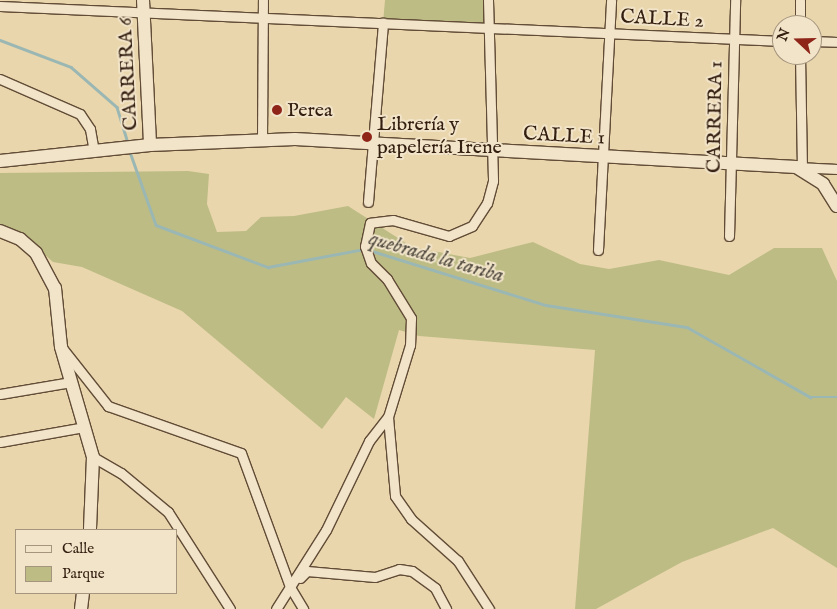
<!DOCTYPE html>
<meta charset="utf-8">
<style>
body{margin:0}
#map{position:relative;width:837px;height:609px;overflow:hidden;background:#ead6ac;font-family:"IM FELL English",serif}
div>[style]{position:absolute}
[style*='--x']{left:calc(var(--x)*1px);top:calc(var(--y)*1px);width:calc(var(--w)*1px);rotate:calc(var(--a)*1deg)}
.green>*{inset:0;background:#bdbc85}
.stream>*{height:2.5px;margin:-1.25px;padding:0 1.25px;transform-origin:1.25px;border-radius:1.25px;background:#9bb7b3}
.roads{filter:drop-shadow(1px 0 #624c37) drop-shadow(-1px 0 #624c37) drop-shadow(0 1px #624c37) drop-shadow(0 -1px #624c37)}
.street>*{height:9px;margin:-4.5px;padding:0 4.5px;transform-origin:4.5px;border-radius:4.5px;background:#f1e4c9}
.secondary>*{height:12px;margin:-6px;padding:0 6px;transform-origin:6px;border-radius:6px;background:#f1e4c9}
.dots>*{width:14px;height:14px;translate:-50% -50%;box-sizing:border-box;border:2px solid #f1e4c9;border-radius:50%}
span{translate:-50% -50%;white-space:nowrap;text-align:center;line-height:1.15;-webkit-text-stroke:4px #f1e4c9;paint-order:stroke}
.street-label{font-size:20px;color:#341e10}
.poi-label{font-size:20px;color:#341e10}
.left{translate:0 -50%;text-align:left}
.water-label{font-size:21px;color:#534c41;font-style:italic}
.legend{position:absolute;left:15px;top:529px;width:162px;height:65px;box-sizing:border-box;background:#f1e4c9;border:1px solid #a5957f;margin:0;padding:6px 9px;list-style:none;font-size:15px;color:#341e10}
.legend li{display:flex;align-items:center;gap:10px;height:25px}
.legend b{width:25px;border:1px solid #a5957f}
.north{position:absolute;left:772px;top:15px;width:50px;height:50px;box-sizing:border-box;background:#f1e4c9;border:1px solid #a5957f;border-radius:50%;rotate:291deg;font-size:14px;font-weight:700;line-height:20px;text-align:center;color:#341e10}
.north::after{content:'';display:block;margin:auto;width:18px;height:22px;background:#8f2418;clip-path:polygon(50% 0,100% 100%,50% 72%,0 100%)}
</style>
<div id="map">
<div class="green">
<div style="clip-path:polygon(385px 0,488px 0,489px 26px,383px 23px)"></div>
<div style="clip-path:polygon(188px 171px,209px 174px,207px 204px,217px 232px,246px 231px,261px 217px,294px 216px,348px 206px,412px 247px,470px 258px,533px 242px,580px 264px,609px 269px,659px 260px,729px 275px,774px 248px,822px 248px,837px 281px,837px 568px,773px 528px,682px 562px,596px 609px,575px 609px,595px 350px,419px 336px,399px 330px,374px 419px,346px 397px,322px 429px,182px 311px,82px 267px,53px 262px,23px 235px,0 225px,0 173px)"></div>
</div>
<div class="stream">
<div style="--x:0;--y:40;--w:76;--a:20.8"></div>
<div style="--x:71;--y:67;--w:61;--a:41"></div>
<div style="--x:117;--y:107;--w:39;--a:73"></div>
<div style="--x:130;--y:152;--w:77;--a:70.4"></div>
<div style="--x:156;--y:225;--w:120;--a:20.6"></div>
<div style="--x:268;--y:267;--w:98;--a:-10.6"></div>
<div style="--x:369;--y:250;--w:185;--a:17.3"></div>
<div style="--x:546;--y:305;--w:143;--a:8.9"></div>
<div style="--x:687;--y:327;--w:142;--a:29.6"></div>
<div style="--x:810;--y:397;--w:27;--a:0"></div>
</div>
<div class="roads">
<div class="street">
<div style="--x:488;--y:0;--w:181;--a:88.4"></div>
<div style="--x:493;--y:181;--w:23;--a:105"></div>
<div style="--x:487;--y:203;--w:27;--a:123"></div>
<div style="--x:472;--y:226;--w:25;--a:157"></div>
<div style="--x:449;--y:236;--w:58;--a:-164.1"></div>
<div style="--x:393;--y:220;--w:23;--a:173"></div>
<div style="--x:370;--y:223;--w:24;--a:102"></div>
<div style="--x:365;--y:246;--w:18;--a:71"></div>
<div style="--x:371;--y:263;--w:23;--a:45"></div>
<div style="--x:387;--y:279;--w:46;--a:58.4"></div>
<div style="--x:411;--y:318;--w:27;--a:92"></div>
<div style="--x:410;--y:345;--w:75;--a:107"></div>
<div style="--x:388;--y:417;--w:79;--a:84.9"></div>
<div style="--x:395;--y:496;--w:28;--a:55"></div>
<div style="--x:411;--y:519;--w:63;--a:41.8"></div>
<div style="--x:458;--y:561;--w:57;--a:57.1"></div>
<div style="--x:0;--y:6;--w:783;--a:2.56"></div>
<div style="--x:800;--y:25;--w:25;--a:-90"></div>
<div style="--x:812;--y:41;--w:25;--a:2"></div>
<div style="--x:800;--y:55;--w:111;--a:89"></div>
<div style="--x:0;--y:79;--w:87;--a:23.6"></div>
<div style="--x:80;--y:114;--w:18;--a:56"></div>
<div style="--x:90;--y:129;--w:23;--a:80"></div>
<div style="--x:262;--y:139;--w:139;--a:-89.6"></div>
<div style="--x:797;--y:167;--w:40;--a:2.9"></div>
<div style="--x:368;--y:202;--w:180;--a:-85.2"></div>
<div style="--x:729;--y:236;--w:236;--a:-88.5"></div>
<div style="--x:598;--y:250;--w:250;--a:-87"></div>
<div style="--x:63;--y:349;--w:73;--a:51.7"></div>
<div style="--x:108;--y:406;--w:141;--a:19.5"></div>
<div style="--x:241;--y:453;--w:143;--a:69.9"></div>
<div style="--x:290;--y:587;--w:26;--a:59"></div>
<div style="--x:0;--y:394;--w:72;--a:-9.6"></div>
<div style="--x:0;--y:442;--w:85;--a:-10.1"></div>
<div style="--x:93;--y:457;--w:32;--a:30"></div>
<div style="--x:121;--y:473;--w:61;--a:39.7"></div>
<div style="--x:168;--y:512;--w:115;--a:57.4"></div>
<div style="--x:300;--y:578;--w:10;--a:-45"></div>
<div style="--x:307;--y:571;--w:68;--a:5"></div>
<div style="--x:375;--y:577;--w:25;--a:-18"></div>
<div style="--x:399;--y:569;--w:13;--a:9"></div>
<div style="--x:412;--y:571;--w:29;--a:36"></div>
<div style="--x:435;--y:588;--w:24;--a:62"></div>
<div style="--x:276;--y:609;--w:93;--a:-57.7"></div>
<div style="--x:326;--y:530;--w:99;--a:-64.2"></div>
<div style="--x:369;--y:441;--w:31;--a:-52"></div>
</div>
<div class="secondary">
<div style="--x:143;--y:0;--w:145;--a:87.2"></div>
<div style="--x:0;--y:161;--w:151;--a:-6.1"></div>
<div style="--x:150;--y:145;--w:145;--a:-2.4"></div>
<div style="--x:295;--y:139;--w:502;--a:3.2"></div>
<div style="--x:796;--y:167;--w:32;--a:32"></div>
<div style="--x:823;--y:184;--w:26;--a:58"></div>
<div style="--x:0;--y:231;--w:22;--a:22"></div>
<div style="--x:20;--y:239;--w:21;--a:41"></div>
<div style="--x:36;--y:253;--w:40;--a:62"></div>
<div style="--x:55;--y:288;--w:59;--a:84.2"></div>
<div style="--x:61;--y:347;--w:115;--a:73.8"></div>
<div style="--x:93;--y:457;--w:73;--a:92.4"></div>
<div style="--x:81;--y:609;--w:16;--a:-83"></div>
</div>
</div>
<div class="dots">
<div style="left:277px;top:110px;background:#8f2418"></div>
<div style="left:367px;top:137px;background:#8f2418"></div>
</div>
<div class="street-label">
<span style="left:662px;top:19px;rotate:3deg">CALLE 2</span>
<span style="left:128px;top:74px;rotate:-93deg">CARRERA 6</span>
<span style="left:715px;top:117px;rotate:-89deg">CARRERA 1</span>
<span style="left:564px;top:136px;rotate:3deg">CALLE 1</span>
</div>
<div class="poi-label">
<span class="left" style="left:287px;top:110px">Perea</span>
<span class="left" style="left:377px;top:136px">Librería y<br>papelería Irene</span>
</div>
<div class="water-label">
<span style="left:436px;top:258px;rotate:16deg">quebrada la tariba</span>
</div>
<ul class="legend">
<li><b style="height:6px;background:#f1e4c9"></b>Calle</li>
<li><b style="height:14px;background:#bdbc85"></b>Parque</li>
</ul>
<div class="north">N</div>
</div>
